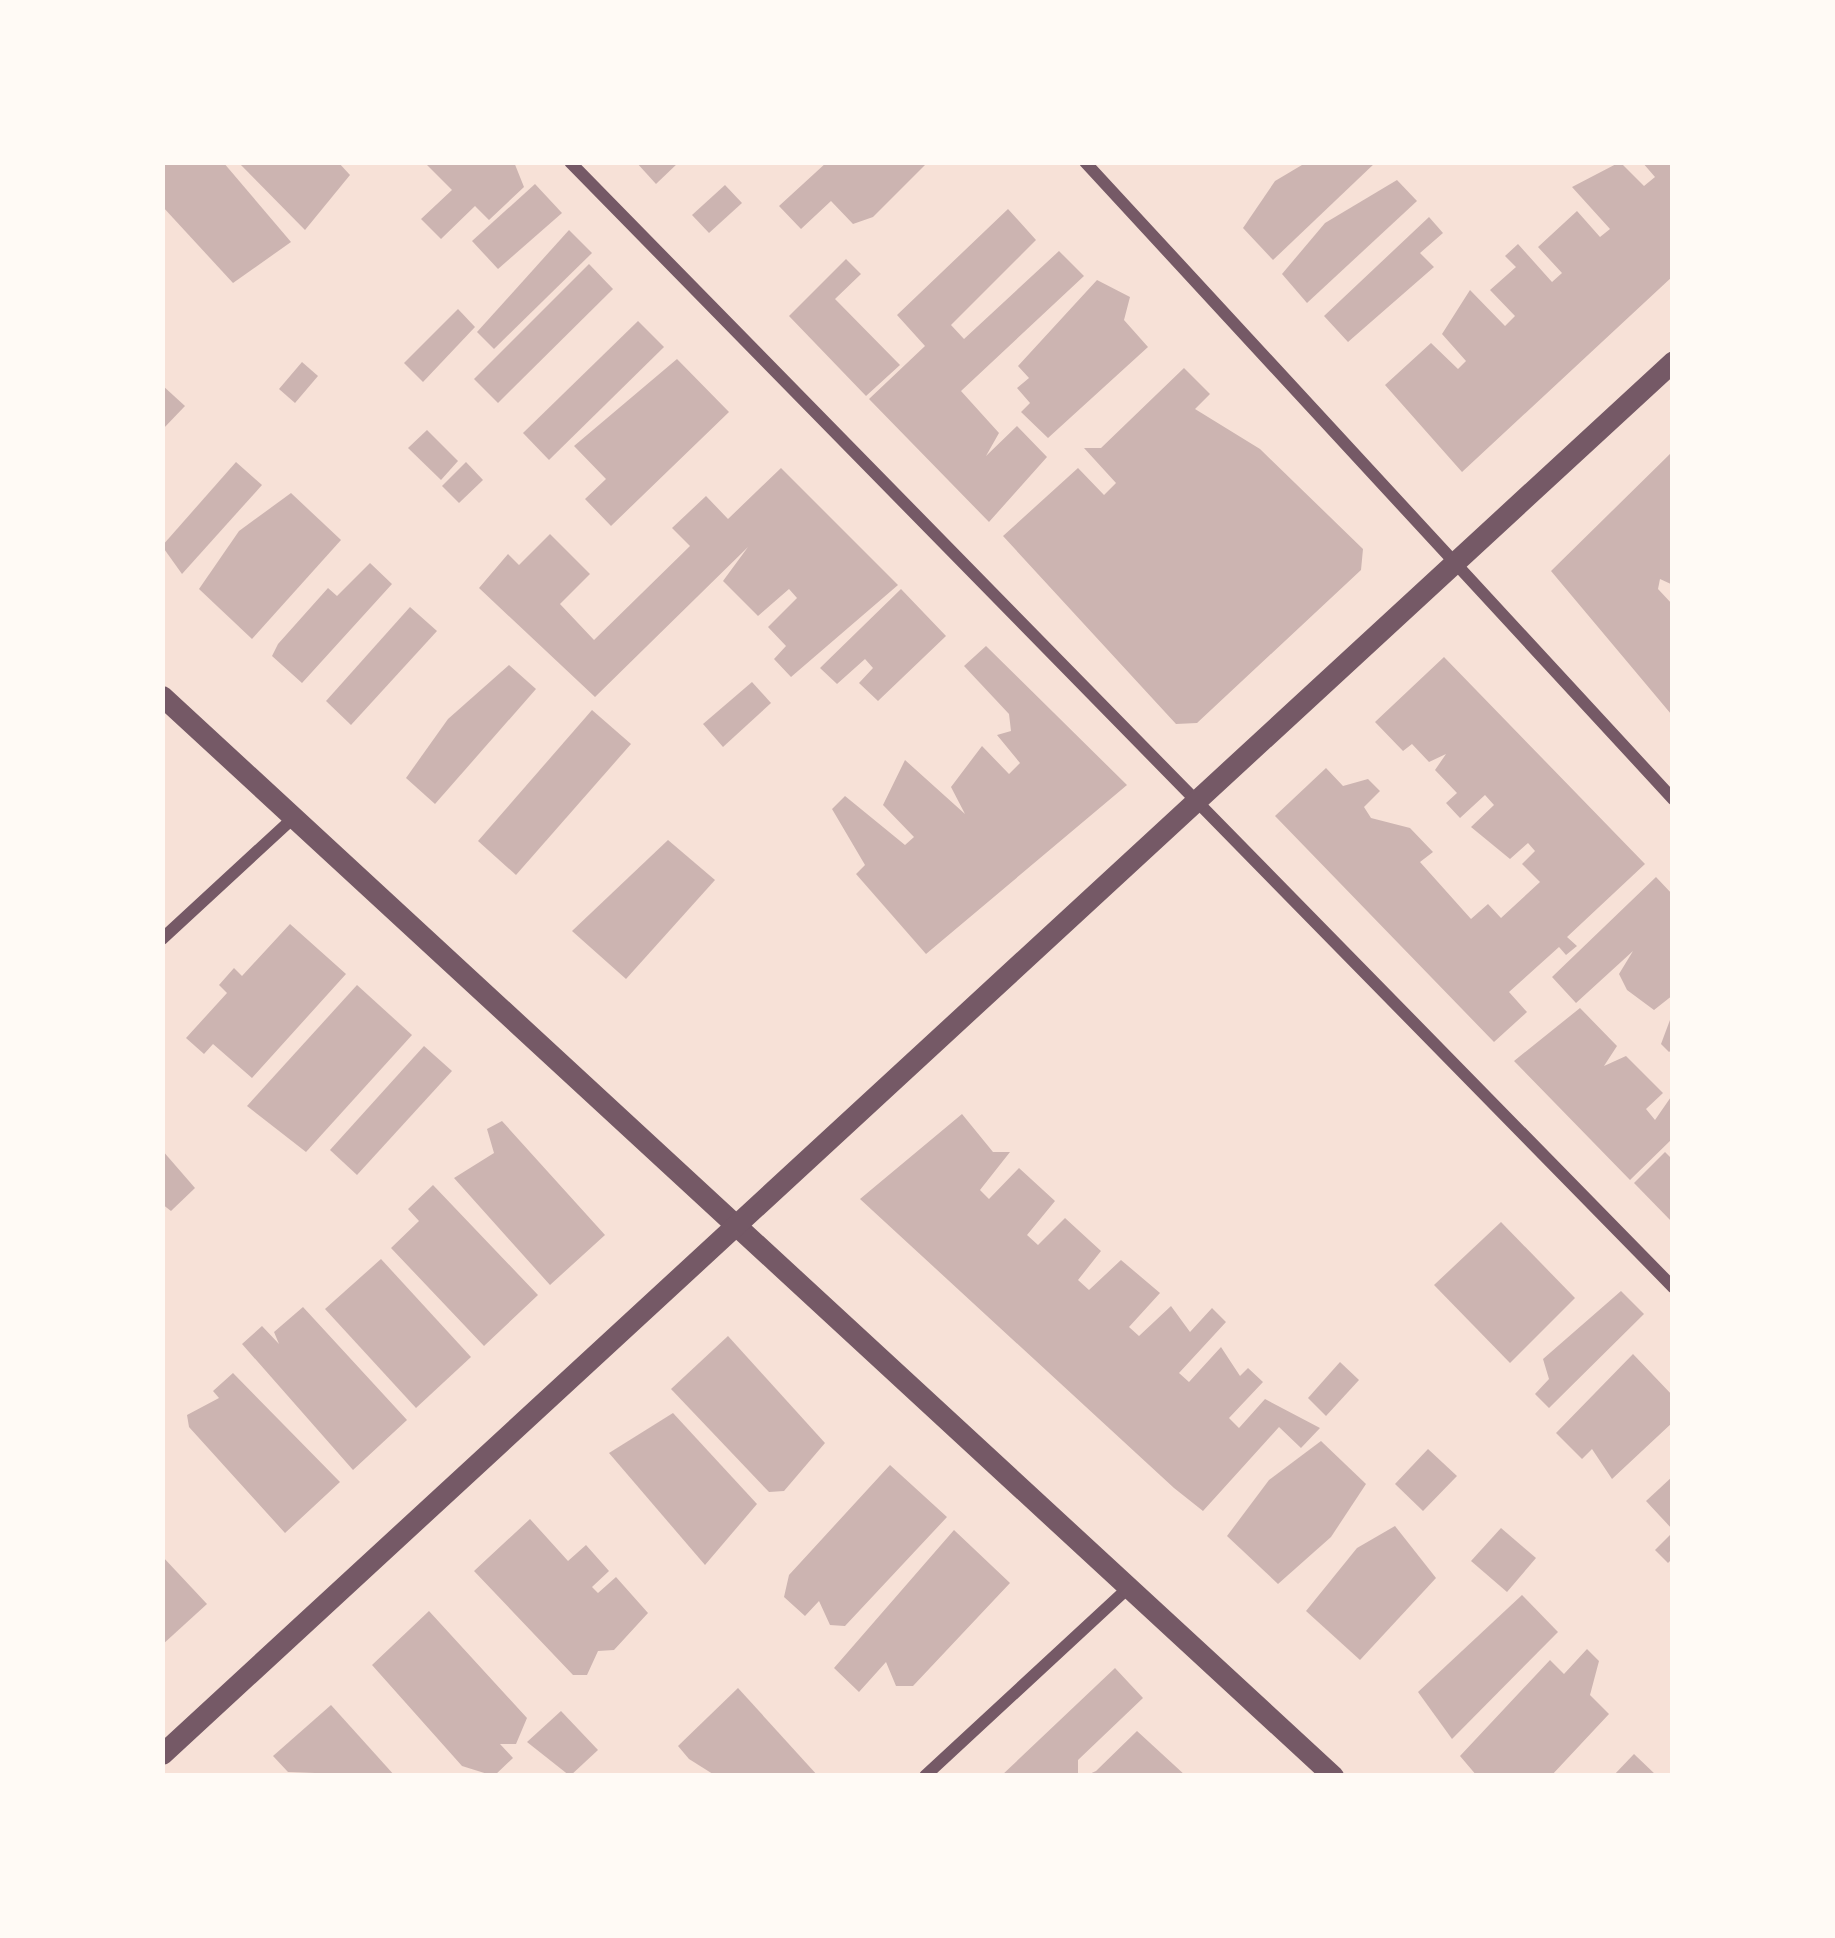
<!DOCTYPE html>
<style>
body{margin:0}
#map{position:relative;width:1835px;height:1938px;overflow:hidden;background:#f7e1d7;font-family:"Space Grotesk",sans-serif}
div>[style]{position:absolute}
[style*='--x']{left:calc(var(--x)*1px);top:calc(var(--y)*1px);width:calc(var(--w)*1px);rotate:calc(var(--a)*1deg)}
.building>*{inset:0;background:#ccb4b1}
.minor>*{height:12px;margin:-6px;padding:0 6px;transform-origin:6px;border-radius:6px;background:#755966}
.tertiary>*{height:21px;margin:-10.5px;padding:0 10.5px;transform-origin:10.5px;border-radius:10.5px;background:#755966}
span{translate:-50% -50%;white-space:nowrap;text-align:center;line-height:1.15;-webkit-text-stroke:9px #fffaf5;paint-order:stroke}
.frame{position:absolute;inset:0;border:165px solid #fffaf5;pointer-events:none}
</style>
<div id="map">
<div class="building">
<div style="clip-path:polygon(162px 162px,223px 162px,291px 242px,233px 283px,162px 206px)"></div>
<div style="clip-path:polygon(238px 162px,338px 162px,350px 175px,305px 230px)"></div>
<div style="clip-path:polygon(424px 162px,514px 162px,524px 187px,489px 220px,475px 206px,441px 239px,421px 219px,452px 190px)"></div>
<div style="clip-path:polygon(636px 162px,679px 162px,656px 184px)"></div>
<div style="clip-path:polygon(827px 162px,928px 162px,873px 217px,853px 224px,831px 201px,801px 229px,779px 206px)"></div>
<div style="clip-path:polygon(1307px 162px,1376px 162px,1273px 260px,1243px 228px,1275px 181px)"></div>
<div style="clip-path:polygon(1620px 162px,1644px 186px,1655px 177px,1642px 162px,1673px 162px,1673px 276px,1462px 472px,1385px 385px,1431px 343px,1458px 369px,1466px 361px,1442px 334px,1470px 290px,1505px 326px,1515px 316px,1490px 290px,1516px 267px,1505px 256px,1518px 244px,1552px 282px,1562px 273px,1538px 247px,1577px 211px,1600px 237px,1610px 229px,1572px 187px)"></div>
<div style="clip-path:polygon(1397px 180px,1417px 201px,1307px 303px,1282px 274px,1325px 223px)"></div>
<div style="clip-path:polygon(535px 184px,562px 213px,498px 269px,472px 241px)"></div>
<div style="clip-path:polygon(725px 185px,742px 203px,709px 233px,692px 215px)"></div>
<div style="clip-path:polygon(1008px 209px,1036px 240px,951px 325px,964px 339px,1059px 251px,1084px 276px,961px 391px,999px 433px,986px 456px,1017px 426px,1047px 457px,989px 522px,869px 399px,925px 346px,897px 315px)"></div>
<div style="clip-path:polygon(1429px 217px,1443px 233px,1420px 253px,1434px 267px,1348px 342px,1324px 316px)"></div>
<div style="clip-path:polygon(569px 230px,592px 253px,494px 349px,477px 332px)"></div>
<div style="clip-path:polygon(846px 259px,861px 274px,835px 299px,900px 365px,866px 396px,789px 316px)"></div>
<div style="clip-path:polygon(589px 264px,613px 289px,498px 403px,474px 379px)"></div>
<div style="clip-path:polygon(1097px 280px,1130px 297px,1124px 320px,1148px 347px,1048px 438px,1021px 412px,1030px 403px,1017px 388px,1029px 378px,1018px 366px)"></div>
<div style="clip-path:polygon(458px 309px,475px 327px,423px 382px,404px 363px)"></div>
<div style="clip-path:polygon(638px 321px,664px 347px,549px 460px,523px 433px)"></div>
<div style="clip-path:polygon(677px 359px,729px 412px,611px 526px,585px 499px,606px 479px,574px 446px)"></div>
<div style="clip-path:polygon(302px 362px,318px 376px,295px 403px,279px 389px)"></div>
<div style="clip-path:polygon(1184px 368px,1210px 394px,1195px 409px,1260px 449px,1363px 549px,1361px 570px,1197px 723px,1176px 724px,1003px 536px,1078px 468px,1104px 495px,1116px 483px,1084px 448px,1101px 448px)"></div>
<div style="clip-path:polygon(162px 385px,185px 406px,162px 430px)"></div>
<div style="clip-path:polygon(427px 430px,458px 461px,441px 480px,408px 448px)"></div>
<div style="clip-path:polygon(1673px 451px,1673px 585px,1660px 579px,1658px 589px,1673px 605px,1671px 714px,1551px 571px)"></div>
<div style="clip-path:polygon(236px 462px,262px 485px,182px 574px,162px 546px)"></div>
<div style="clip-path:polygon(466px 462px,483px 480px,459px 503px,442px 486px)"></div>
<div style="clip-path:polygon(781px 468px,898px 585px,791px 677px,774px 659px,786px 646px,768px 627px,797px 598px,789px 589px,758px 616px,723px 581px,748px 547px,595px 697px,479px 588px,508px 554px,519px 565px,550px 534px,590px 574px,560px 604px,594px 640px,690px 546px,672px 528px,706px 496px,728px 519px)"></div>
<div style="clip-path:polygon(291px 493px,341px 540px,252px 639px,199px 589px,239px 531px)"></div>
<div style="clip-path:polygon(370px 563px,392px 584px,302px 683px,272px 656px,278px 644px,328px 588px,337px 596px)"></div>
<div style="clip-path:polygon(901px 589px,946px 636px,878px 701px,859px 683px,873px 668px,865px 659px,837px 684px,820px 668px)"></div>
<div style="clip-path:polygon(410px 607px,437px 631px,351px 725px,326px 701px)"></div>
<div style="clip-path:polygon(986px 646px,1127px 785px,926px 954px,856px 874px,865px 865px,832px 809px,845px 796px,905px 845px,914px 837px,883px 805px,905px 760px,965px 814px,951px 787px,982px 746px,1009px 774px,1020px 763px,997px 735px,1011px 731px,1009px 714px,964px 666px)"></div>
<div style="clip-path:polygon(1444px 657px,1645px 864px,1567px 937px,1577px 946px,1566px 955px,1559px 947px,1509px 992px,1527px 1012px,1494px 1042px,1275px 816px,1326px 768px,1343px 786px,1368px 779px,1380px 791px,1364px 807px,1371px 818px,1410px 828px,1433px 852px,1420px 862px,1471px 919px,1488px 904px,1501px 918px,1540px 882px,1522px 864px,1535px 851px,1528px 843px,1510px 859px,1471px 827px,1494px 805px,1485px 795px,1460px 818px,1446px 803px,1457px 793px,1435px 770px,1446px 754px,1429px 762px,1412px 744px,1403px 751px,1375px 722px)"></div>
<div style="clip-path:polygon(509px 665px,536px 689px,435px 804px,406px 778px,448px 719px)"></div>
<div style="clip-path:polygon(752px 682px,771px 703px,723px 747px,703px 724px)"></div>
<div style="clip-path:polygon(592px 710px,631px 744px,516px 875px,478px 841px)"></div>
<div style="clip-path:polygon(668px 840px,715px 880px,626px 979px,572px 931px)"></div>
<div style="clip-path:polygon(1656px 877px,1673px 895px,1673px 995px,1654px 1010px,1627px 990px,1619px 974px,1633px 951px,1576px 1003px,1552px 977px)"></div>
<div style="clip-path:polygon(290px 924px,346px 974px,252px 1078px,213px 1044px,204px 1054px,186px 1038px,227px 993px,219px 985px,234px 968px,242px 976px)"></div>
<div style="clip-path:polygon(357px 985px,412px 1035px,306px 1152px,247px 1106px)"></div>
<div style="clip-path:polygon(1580px 1008px,1617px 1046px,1604px 1066px,1626px 1056px,1663px 1093px,1646px 1109px,1655px 1120px,1673px 1094px,1673px 1138px,1630px 1180px,1514px 1061px)"></div>
<div style="clip-path:polygon(1673px 1012px,1673px 1049px,1669px 1052px,1661px 1044px)"></div>
<div style="clip-path:polygon(424px 1046px,452px 1071px,357px 1175px,330px 1150px)"></div>
<div style="clip-path:polygon(962px 1114px,993px 1152px,1010px 1152px,980px 1190px,989px 1199px,1019px 1168px,1055px 1201px,1027px 1235px,1038px 1245px,1065px 1218px,1101px 1251px,1078px 1280px,1089px 1290px,1121px 1260px,1160px 1293px,1129px 1327px,1139px 1336px,1171px 1306px,1190px 1332px,1212px 1308px,1226px 1322px,1179px 1373px,1189px 1382px,1221px 1347px,1240px 1376px,1248px 1368px,1263px 1382px,1229px 1418px,1239px 1428px,1265px 1399px,1320px 1428px,1301px 1448px,1279px 1427px,1203px 1511px,1174px 1488px,860px 1199px)"></div>
<div style="clip-path:polygon(502px 1121px,605px 1235px,550px 1285px,454px 1178px,494px 1153px,487px 1129px)"></div>
<div style="clip-path:polygon(162px 1150px,195px 1188px,171px 1211px,162px 1204px)"></div>
<div style="clip-path:polygon(1665px 1152px,1673px 1160px,1673px 1223px,1634px 1183px)"></div>
<div style="clip-path:polygon(433px 1185px,538px 1295px,484px 1346px,391px 1248px,419px 1221px,408px 1209px)"></div>
<div style="clip-path:polygon(1501px 1222px,1575px 1298px,1510px 1363px,1434px 1285px)"></div>
<div style="clip-path:polygon(381px 1259px,471px 1357px,416px 1408px,325px 1309px)"></div>
<div style="clip-path:polygon(1621px 1291px,1644px 1314px,1549px 1408px,1535px 1394px,1549px 1379px,1543px 1359px)"></div>
<div style="clip-path:polygon(303px 1307px,407px 1420px,353px 1470px,242px 1344px,262px 1326px,279px 1344px,274px 1332px)"></div>
<div style="clip-path:polygon(728px 1336px,825px 1443px,784px 1491px,769px 1492px,671px 1389px)"></div>
<div style="clip-path:polygon(1633px 1354px,1673px 1396px,1673px 1422px,1612px 1479px,1592px 1449px,1582px 1459px,1556px 1433px)"></div>
<div style="clip-path:polygon(1340px 1362px,1359px 1380px,1326px 1416px,1308px 1398px)"></div>
<div style="clip-path:polygon(233px 1373px,340px 1482px,285px 1533px,189px 1427px,187px 1415px,219px 1398px,213px 1391px)"></div>
<div style="clip-path:polygon(673px 1413px,757px 1504px,705px 1565px,609px 1453px)"></div>
<div style="clip-path:polygon(1321px 1441px,1366px 1484px,1331px 1537px,1278px 1584px,1227px 1536px,1269px 1480px)"></div>
<div style="clip-path:polygon(1428px 1449px,1457px 1476px,1423px 1511px,1395px 1484px)"></div>
<div style="clip-path:polygon(890px 1465px,947px 1517px,845px 1626px,830px 1625px,819px 1601px,805px 1616px,784px 1597px,789px 1575px)"></div>
<div style="clip-path:polygon(1673px 1476px,1673px 1530px,1646px 1501px)"></div>
<div style="clip-path:polygon(530px 1519px,568px 1561px,586px 1545px,609px 1571px,592px 1587px,598px 1593px,616px 1577px,648px 1613px,614px 1650px,598px 1651px,587px 1675px,573px 1675px,474px 1571px)"></div>
<div style="clip-path:polygon(1395px 1526px,1436px 1578px,1360px 1660px,1306px 1611px,1357px 1548px)"></div>
<div style="clip-path:polygon(1501px 1528px,1536px 1558px,1507px 1592px,1471px 1561px)"></div>
<div style="clip-path:polygon(954px 1530px,1010px 1583px,913px 1686px,896px 1686px,886px 1662px,859px 1692px,834px 1668px)"></div>
<div style="clip-path:polygon(1673px 1532px,1673px 1558px,1668px 1563px,1655px 1550px)"></div>
<div style="clip-path:polygon(162px 1556px,207px 1604px,162px 1645px)"></div>
<div style="clip-path:polygon(1522px 1595px,1558px 1632px,1452px 1739px,1418px 1692px)"></div>
<div style="clip-path:polygon(429px 1611px,527px 1718px,516px 1744px,500px 1744px,513px 1758px,494px 1776px,462px 1766px,372px 1665px)"></div>
<div style="clip-path:polygon(1587px 1649px,1599px 1661px,1590px 1695px,1609px 1714px,1551px 1776px,1477px 1776px,1460px 1756px,1550px 1660px,1564px 1674px)"></div>
<div style="clip-path:polygon(1115px 1668px,1143px 1698px,1078px 1760px,1078px 1776px,1001px 1776px)"></div>
<div style="clip-path:polygon(738px 1688px,818px 1776px,716px 1776px,689px 1759px,678px 1746px)"></div>
<div style="clip-path:polygon(331px 1705px,395px 1776px,288px 1772px,273px 1756px)"></div>
<div style="clip-path:polygon(561px 1711px,598px 1750px,570px 1776px,527px 1742px)"></div>
<div style="clip-path:polygon(1137px 1731px,1186px 1776px,1085px 1776px,1096px 1771px)"></div>
<div style="clip-path:polygon(1634px 1754px,1657px 1776px,1613px 1776px)"></div>
</div>
<div class="minor">
<div style="--x:570;--y:162;--w:1576;--a:45.57"></div>
<div style="--x:1085;--y:162;--w:867;--a:47.29"></div>
<div style="--x:162;--y:939;--w:178;--a:-42.7"></div>
<div style="--x:925;--y:1776;--w:277;--a:-42.8"></div>
</div>
<div class="tertiary">
<div style="--x:162;--y:696;--w:1593;--a:42.68"></div>
<div style="--x:162;--y:1754;--w:2055;--a:-42.67"></div>
</div>
<div class="frame"></div>
</div>
